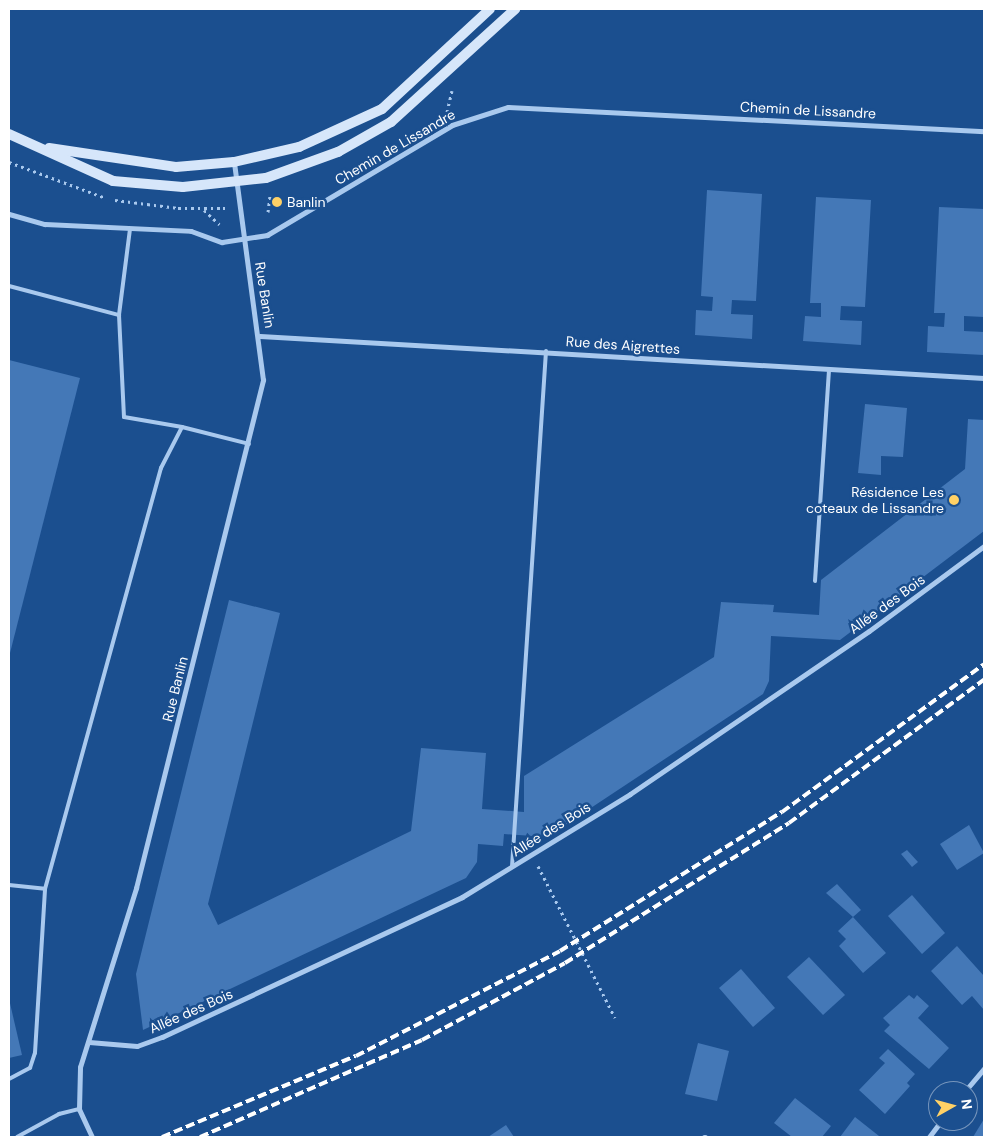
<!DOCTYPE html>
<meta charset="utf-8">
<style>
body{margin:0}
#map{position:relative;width:993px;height:1146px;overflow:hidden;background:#1b4f8f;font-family:"DM Sans",sans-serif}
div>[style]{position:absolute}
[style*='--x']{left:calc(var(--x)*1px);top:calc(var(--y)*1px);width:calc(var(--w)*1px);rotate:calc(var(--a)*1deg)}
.building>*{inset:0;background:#4478b7}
.path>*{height:3px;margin-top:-1.5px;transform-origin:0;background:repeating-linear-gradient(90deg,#a9c9ee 0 2.5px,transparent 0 6.5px)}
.service>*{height:4px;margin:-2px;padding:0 2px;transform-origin:2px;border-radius:2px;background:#a9c9ee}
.minor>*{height:5px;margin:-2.5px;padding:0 2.5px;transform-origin:2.5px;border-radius:2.5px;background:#a9c9ee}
.secondary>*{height:10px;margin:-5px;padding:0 5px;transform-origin:5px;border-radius:5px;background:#d6e6fa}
.rail>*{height:4px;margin-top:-2px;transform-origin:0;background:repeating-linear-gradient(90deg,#fff 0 9px,transparent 0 13px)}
.dots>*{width:14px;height:14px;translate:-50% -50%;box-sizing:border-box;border:2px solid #1b4f8f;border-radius:50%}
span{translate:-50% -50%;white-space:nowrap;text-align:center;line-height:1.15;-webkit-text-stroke:5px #1b4f8f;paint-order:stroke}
.street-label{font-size:14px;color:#fff}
.poi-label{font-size:14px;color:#fff}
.left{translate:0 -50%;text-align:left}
.right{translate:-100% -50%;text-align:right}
.frame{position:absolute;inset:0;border:10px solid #fff;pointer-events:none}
.north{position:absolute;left:928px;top:1081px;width:50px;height:50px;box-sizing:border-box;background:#1b4f8f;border:1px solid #7695bc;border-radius:50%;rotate:83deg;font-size:14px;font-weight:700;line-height:20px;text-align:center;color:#fff}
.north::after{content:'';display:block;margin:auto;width:18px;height:22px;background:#ffd166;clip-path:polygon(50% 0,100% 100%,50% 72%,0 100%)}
</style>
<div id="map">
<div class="building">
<div style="clip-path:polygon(707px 190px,762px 194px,756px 301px,732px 300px,731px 314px,753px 315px,752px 339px,695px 335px,696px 310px,712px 311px,713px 297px,701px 296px)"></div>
<div style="clip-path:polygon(816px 197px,871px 200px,865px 307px,841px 306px,840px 320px,862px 321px,861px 345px,803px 341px,805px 316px,821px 317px,821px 303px,810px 303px)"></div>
<div style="clip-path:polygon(939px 207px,984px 209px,984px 317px,964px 316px,964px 331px,984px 332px,984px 355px,927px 352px,928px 326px,944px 327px,945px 313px,934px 313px)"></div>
<div style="clip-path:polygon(9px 360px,80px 378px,9px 657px)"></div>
<div style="clip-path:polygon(865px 404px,907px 408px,903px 457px,881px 456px,881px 475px,858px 473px)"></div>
<div style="clip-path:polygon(968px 419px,984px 420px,984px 531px,840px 640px,771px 636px,769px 681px,763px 694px,547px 837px,504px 834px,503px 846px,478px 844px,477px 862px,466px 878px,143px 1030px,136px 974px,229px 600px,280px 613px,208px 904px,218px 925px,411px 831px,421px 748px,486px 753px,482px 809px,524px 812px,524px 776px,714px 657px,721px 602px,774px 605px,773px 612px,819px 615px,821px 580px,965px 469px)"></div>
<div style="clip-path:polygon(969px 825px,984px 853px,957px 870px,940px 844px)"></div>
<div style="clip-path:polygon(907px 850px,918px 862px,912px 867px,901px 854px)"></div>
<div style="clip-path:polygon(837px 884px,861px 910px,853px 917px,826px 893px)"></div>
<div style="clip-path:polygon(912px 895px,945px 933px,922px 954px,888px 916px)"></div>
<div style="clip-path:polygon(853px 917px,886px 953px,863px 973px,839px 946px,846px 939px,838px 931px)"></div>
<div style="clip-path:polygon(957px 946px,984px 976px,984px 1010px,972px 996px,962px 1005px,931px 971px)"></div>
<div style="clip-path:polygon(809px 957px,845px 995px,823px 1015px,787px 977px)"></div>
<div style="clip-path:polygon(741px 969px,775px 1008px,753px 1027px,719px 988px)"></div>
<div style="clip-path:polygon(909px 995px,914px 999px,917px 995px,929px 1006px,918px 1018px,949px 1048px,929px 1069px,884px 1031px,890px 1025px,883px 1018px)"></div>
<div style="clip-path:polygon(9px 999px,22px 1055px,9px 1058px)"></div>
<div style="clip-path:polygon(698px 1043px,729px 1051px,717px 1101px,685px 1094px)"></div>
<div style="clip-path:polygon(888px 1049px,915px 1074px,907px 1083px,910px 1086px,885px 1114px,859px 1090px,885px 1063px,879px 1058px)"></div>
<div style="clip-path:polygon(795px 1098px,831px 1126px,822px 1137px,792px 1137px,774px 1123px)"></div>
<div style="clip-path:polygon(855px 1117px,879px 1136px,878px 1137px,840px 1137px)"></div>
<div style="clip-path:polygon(984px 1119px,984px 1137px,973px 1137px)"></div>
<div style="clip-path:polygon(506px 1125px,514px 1137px,488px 1137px)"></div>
</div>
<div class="path">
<div style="--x:447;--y:112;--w:22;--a:-77"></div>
<div style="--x:9;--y:162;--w:103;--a:20.4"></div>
<div style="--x:115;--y:200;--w:64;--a:7.2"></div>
<div style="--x:178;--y:208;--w:47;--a:0"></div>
<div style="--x:204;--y:210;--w:21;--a:43"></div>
<div style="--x:268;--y:212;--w:17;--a:-83"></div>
<div style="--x:538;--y:866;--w:170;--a:63.1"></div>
</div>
<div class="service">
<div style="--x:130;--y:229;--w:87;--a:97.3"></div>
<div style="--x:119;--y:315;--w:102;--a:87.2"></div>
<div style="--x:124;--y:417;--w:59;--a:9.8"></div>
<div style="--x:9;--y:286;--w:114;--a:14.8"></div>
<div style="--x:815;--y:581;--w:212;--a:-86.2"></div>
<div style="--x:512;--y:867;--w:517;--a:-86.23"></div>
<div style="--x:9;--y:885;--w:36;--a:6"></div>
<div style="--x:9;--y:1079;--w:24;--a:-28"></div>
<div style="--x:30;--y:1068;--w:16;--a:-72"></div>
<div style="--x:35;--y:1053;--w:164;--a:-86.5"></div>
<div style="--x:45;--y:889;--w:437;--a:-74.6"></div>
<div style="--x:161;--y:468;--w:46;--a:-62.9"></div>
<div style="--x:182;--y:427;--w:69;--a:14.2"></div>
<div style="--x:17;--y:1137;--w:48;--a:-28.7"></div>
<div style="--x:59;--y:1114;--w:21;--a:-14"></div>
</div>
<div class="minor">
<div style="--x:9;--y:214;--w:37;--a:16"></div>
<div style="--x:45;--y:224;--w:146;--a:2.7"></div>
<div style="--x:191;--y:231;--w:33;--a:20"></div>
<div style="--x:222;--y:242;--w:46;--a:-8.8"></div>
<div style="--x:267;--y:235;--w:215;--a:-30.7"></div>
<div style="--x:452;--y:125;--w:59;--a:-17.8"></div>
<div style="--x:508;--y:107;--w:477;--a:2.9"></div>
<div style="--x:260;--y:336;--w:725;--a:3.32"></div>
<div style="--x:89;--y:1042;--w:48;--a:4.8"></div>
<div style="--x:137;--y:1046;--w:27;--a:-20"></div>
<div style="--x:162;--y:1037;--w:331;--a:-25"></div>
<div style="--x:462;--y:897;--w:197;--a:-31.5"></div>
<div style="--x:630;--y:794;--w:289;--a:-34.3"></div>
<div style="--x:869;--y:631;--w:143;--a:-36.5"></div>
<div style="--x:965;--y:1091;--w:30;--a:-50"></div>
<div style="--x:92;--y:1137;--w:31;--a:-115"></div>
<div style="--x:79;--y:1109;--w:42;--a:-88.6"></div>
<div style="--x:80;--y:1067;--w:188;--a:-72.6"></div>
<div style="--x:136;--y:888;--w:524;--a:-75.96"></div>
<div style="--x:263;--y:380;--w:220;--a:-97.6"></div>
<div style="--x:704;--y:1137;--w:1;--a:0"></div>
<div style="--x:929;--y:1137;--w:20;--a:-53"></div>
</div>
<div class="secondary">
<div style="--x:9;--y:134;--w:114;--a:24.3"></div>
<div style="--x:113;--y:181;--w:70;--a:4.9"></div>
<div style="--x:183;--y:187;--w:83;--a:-6.2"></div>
<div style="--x:266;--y:178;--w:77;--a:-19.9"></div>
<div style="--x:338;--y:152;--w:61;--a:-29.5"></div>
<div style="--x:391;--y:122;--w:168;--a:-42.3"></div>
<div style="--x:49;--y:148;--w:128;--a:8.5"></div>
<div style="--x:176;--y:167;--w:58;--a:-4.9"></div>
<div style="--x:234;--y:162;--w:67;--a:-13"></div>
<div style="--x:299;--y:147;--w:91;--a:-24.6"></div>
<div style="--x:382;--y:109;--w:147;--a:-42.8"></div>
</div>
<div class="rail">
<div style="--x:162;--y:1137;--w:210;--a:-22.7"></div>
<div style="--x:356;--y:1056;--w:229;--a:-27.2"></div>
<div style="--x:560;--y:951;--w:262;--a:-32.1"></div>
<div style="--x:782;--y:812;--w:250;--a:-36.2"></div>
<div style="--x:200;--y:1137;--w:242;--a:-23.6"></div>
<div style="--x:422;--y:1040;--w:162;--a:-28.3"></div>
<div style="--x:565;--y:963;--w:264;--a:-32"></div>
<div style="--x:789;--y:823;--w:242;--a:-36.3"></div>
</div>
<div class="dots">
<div style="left:277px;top:202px;background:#ffd166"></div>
<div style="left:954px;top:500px;background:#ffd166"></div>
</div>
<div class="street-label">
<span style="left:808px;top:110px;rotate:3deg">Chemin de Lissandre</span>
<span style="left:395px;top:147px;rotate:-30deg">Chemin de Lissandre</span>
<span style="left:265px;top:295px;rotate:81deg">Rue Banlin</span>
<span style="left:623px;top:345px;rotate:4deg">Rue des Aigrettes</span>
<span style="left:887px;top:604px;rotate:-36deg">Allée des Bois</span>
<span style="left:175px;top:689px;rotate:-76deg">Rue Banlin</span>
<span style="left:551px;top:829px;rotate:-32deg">Allée des Bois</span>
<span style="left:191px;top:1011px;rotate:-24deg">Allée des Bois</span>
</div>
<div class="poi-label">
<span class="left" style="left:287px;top:202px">Banlin</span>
<span class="right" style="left:944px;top:500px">Résidence Les<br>coteaux de Lissandre</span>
</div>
<div class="frame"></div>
<div class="north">N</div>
</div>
